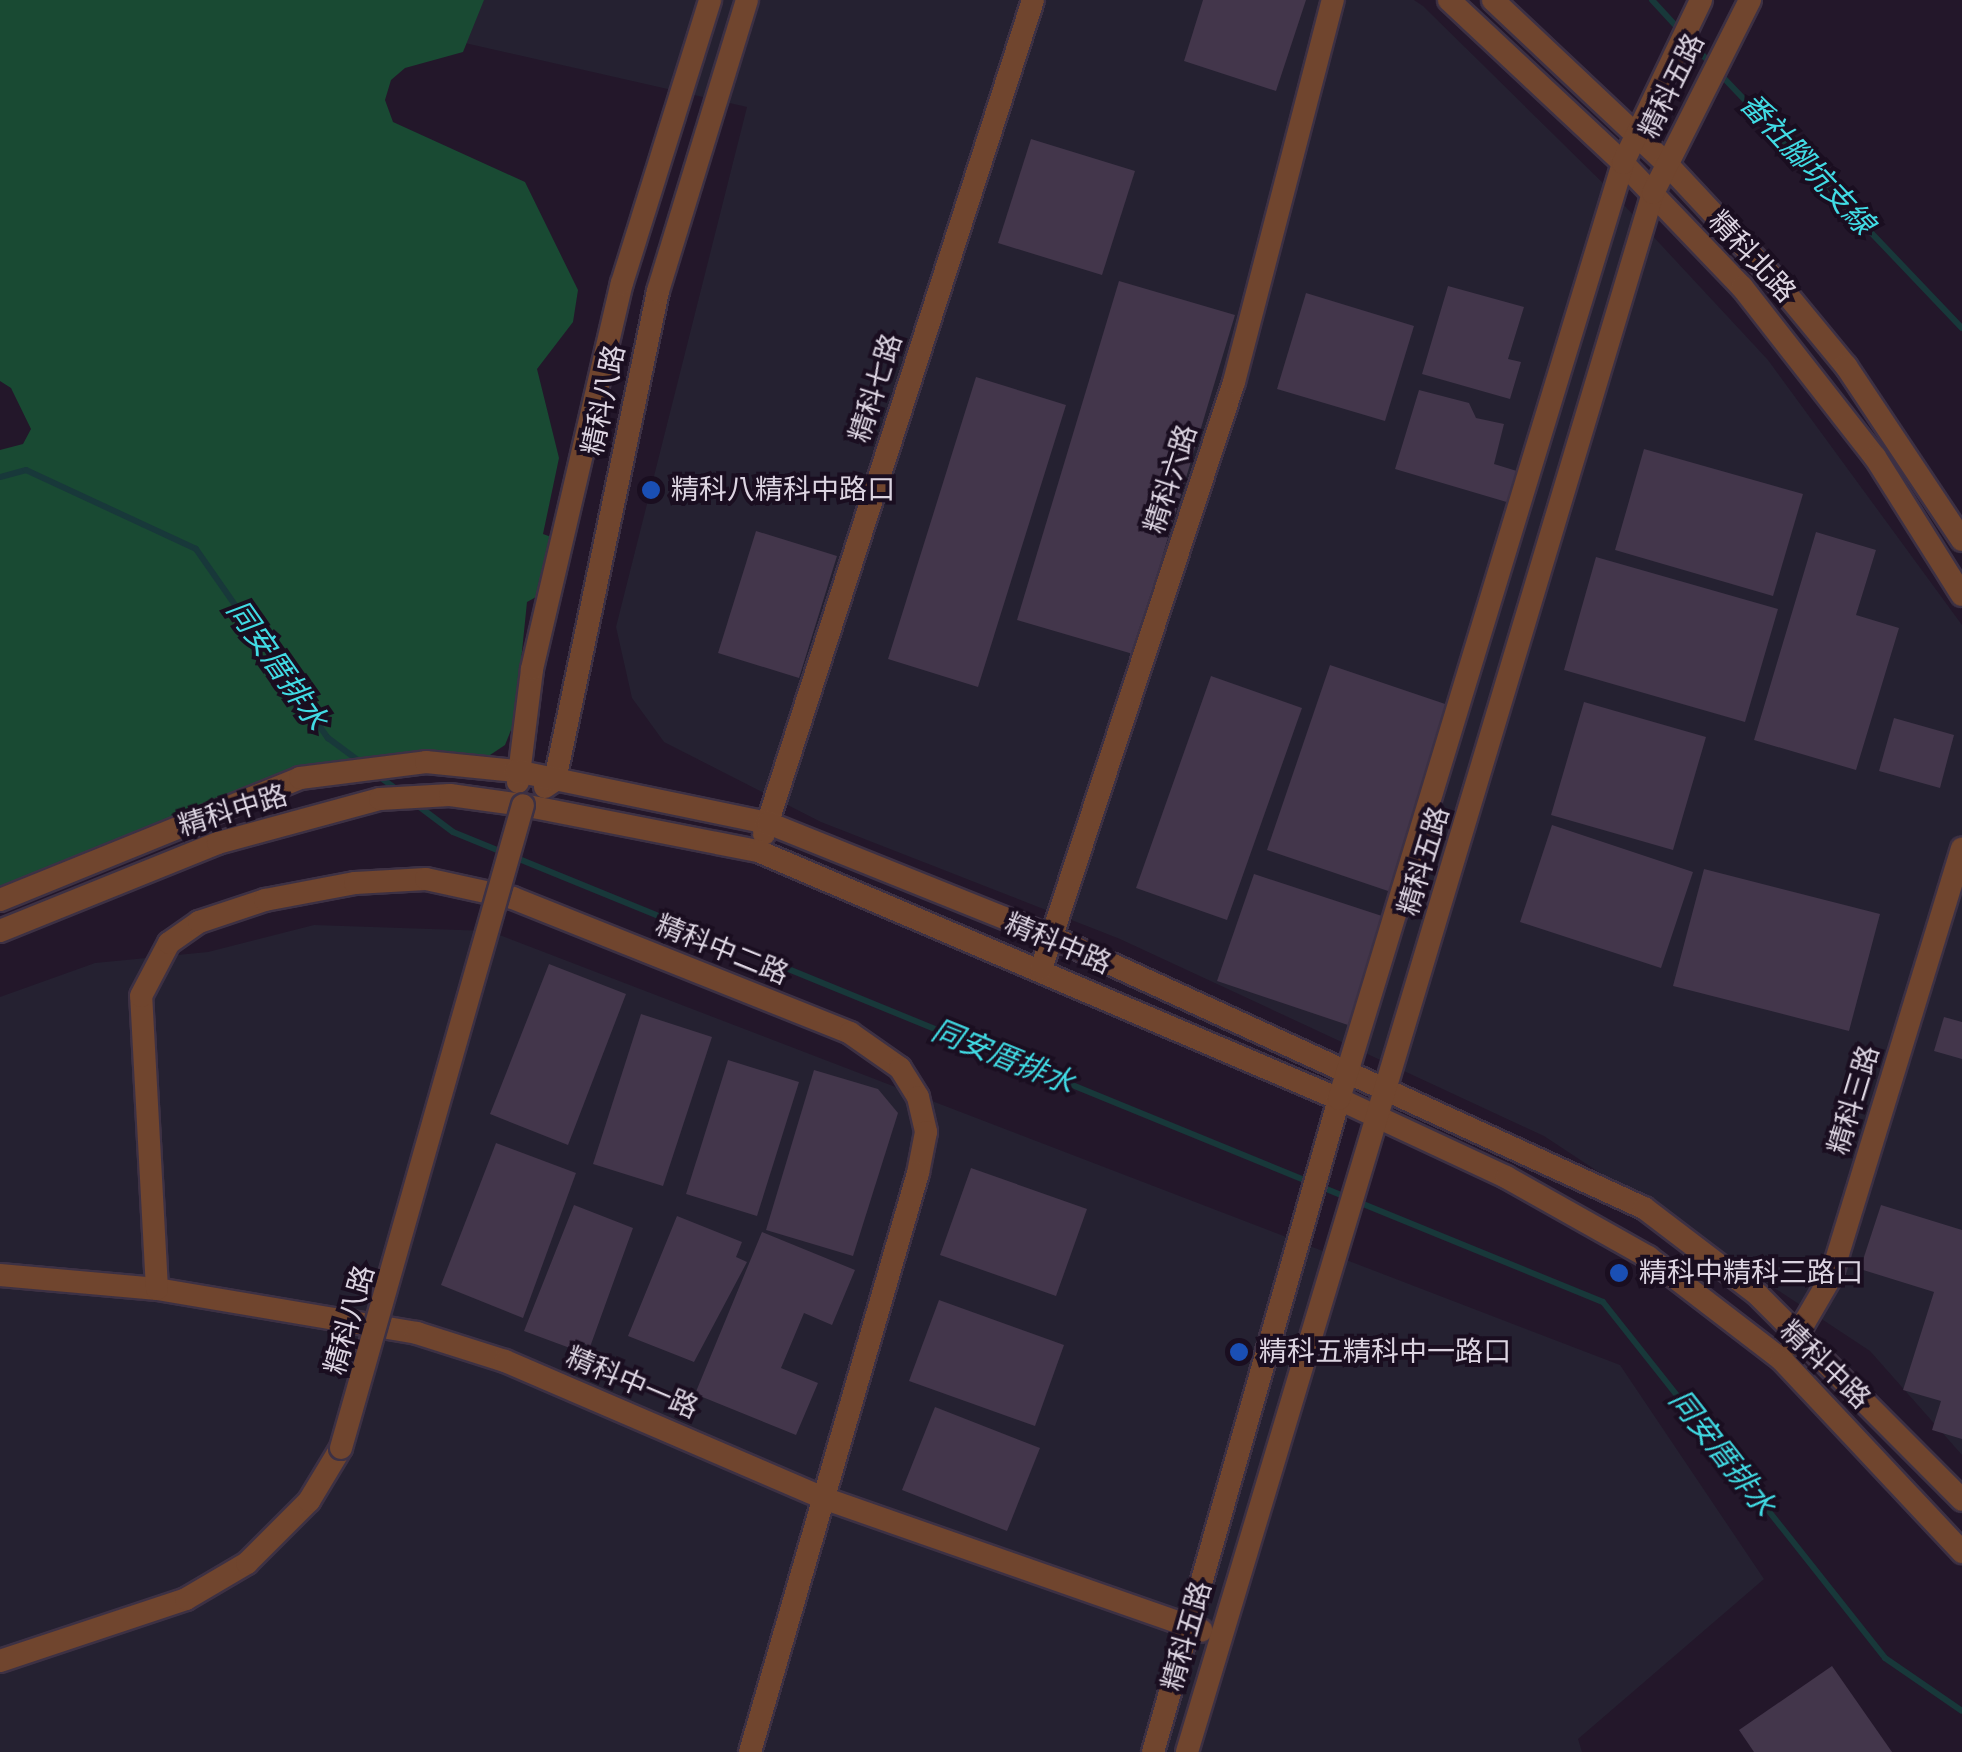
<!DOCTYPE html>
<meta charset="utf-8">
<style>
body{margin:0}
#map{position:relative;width:1962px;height:1752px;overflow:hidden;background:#23172a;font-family:"DejaVu Sans","Noto Sans TC",sans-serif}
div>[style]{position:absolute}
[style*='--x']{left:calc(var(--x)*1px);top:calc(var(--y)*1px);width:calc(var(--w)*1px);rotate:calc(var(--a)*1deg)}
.industrial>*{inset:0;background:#252131}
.green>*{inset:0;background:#194a33}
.stream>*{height:6px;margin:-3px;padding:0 3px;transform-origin:3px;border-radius:3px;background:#18383a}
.building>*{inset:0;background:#43364b}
.roads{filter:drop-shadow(2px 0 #3d3144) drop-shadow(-2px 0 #3d3144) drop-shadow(0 2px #3d3144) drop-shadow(0 -2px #3d3144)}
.minor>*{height:22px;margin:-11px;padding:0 11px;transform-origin:11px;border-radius:11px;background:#70452e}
.bridges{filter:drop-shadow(2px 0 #3d3144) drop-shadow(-2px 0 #3d3144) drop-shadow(0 2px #3d3144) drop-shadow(0 -2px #3d3144)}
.minor-bridge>*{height:22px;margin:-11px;padding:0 11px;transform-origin:11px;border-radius:11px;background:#70452e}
.dots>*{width:28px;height:28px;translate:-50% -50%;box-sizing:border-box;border:5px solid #1a0e20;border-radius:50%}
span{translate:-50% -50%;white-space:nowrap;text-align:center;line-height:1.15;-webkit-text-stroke:8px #1a0e20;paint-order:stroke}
.street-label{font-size:28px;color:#dcd4e1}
.poi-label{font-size:28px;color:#dcd4e1}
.left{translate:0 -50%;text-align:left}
.water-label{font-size:30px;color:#41dbe4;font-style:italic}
</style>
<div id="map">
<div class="industrial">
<div style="clip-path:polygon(464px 0,1414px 0,1423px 6px,1610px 190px,1768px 360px,1962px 625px,1962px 1455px,1870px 1351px,1544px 1136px,1120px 939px,821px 822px,664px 742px,632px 698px,616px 627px,747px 107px,434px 36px)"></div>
<div style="clip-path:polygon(314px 925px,489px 931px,1620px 1365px,1764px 1579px,1578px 1739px,1582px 1752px,0 1752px,0 997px,95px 963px,208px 952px)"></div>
</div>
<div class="green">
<div style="clip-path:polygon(0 0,484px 0,463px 52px,405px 68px,391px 80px,385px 100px,393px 122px,525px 182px,578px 290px,573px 322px,537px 369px,559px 458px,543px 534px,568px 543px,556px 586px,527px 602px,515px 720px,505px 745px,490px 755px,357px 770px,0 895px,0 450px,23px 444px,31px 429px,11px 388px,0 381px)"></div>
</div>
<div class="stream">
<div style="--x:1652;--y:0;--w:88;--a:47.3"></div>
<div style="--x:1720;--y:74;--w:351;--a:46.4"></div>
<div style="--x:0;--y:477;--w:27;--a:-15"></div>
<div style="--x:26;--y:470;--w:187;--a:24.9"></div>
<div style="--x:196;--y:549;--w:231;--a:55.1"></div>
<div style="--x:328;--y:738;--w:44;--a:36.6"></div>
<div style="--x:377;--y:775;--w:27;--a:36"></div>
<div style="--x:417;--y:805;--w:45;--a:36.9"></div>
<div style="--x:453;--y:832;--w:1242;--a:22.23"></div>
<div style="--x:1603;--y:1302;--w:454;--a:51.6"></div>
<div style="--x:1885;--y:1658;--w:93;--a:34.5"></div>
</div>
<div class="building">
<div style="clip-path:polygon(1203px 0,1306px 0,1276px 91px,1184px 61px)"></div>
<div style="clip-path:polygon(1031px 139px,1135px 171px,1102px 275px,998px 243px)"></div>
<div style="clip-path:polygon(1119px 281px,1235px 315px,1133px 654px,1017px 620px)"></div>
<div style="clip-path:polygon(1448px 286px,1524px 307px,1508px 359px,1521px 362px,1510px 399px,1422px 374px)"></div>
<div style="clip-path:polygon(1306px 293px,1414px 326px,1385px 421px,1277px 389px)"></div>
<div style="clip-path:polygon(976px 377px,1066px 405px,978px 687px,888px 659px)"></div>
<div style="clip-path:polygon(1419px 390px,1469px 403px,1476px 418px,1504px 424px,1494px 464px,1520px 472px,1510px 503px,1395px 469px)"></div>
<div style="clip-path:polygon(1644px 449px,1803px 494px,1773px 596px,1615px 550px)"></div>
<div style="clip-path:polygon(756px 531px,837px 556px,799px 678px,718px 653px)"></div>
<div style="clip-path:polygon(1816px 532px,1876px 550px,1856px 615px,1899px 628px,1856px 770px,1754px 740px)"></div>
<div style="clip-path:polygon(1596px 557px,1778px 609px,1745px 722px,1564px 670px)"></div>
<div style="clip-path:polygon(1330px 665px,1454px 707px,1391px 892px,1267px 850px)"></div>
<div style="clip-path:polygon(1211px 676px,1302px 708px,1227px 920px,1136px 888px)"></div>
<div style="clip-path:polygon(1584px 702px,1706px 737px,1673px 850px,1551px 815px)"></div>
<div style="clip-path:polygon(1894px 718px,1954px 735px,1940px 788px,1879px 771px)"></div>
<div style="clip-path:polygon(1552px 825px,1693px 872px,1661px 968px,1520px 922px)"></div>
<div style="clip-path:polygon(1704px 869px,1880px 914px,1849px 1031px,1673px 986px)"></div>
<div style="clip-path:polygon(1254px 874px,1385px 917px,1348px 1025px,1217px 981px)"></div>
<div style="clip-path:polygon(549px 964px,626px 994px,568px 1145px,490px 1114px)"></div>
<div style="clip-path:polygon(641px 1014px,712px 1037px,663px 1186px,593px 1164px)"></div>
<div style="clip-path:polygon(1944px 1017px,1962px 1022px,1962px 1059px,1934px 1051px)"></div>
<div style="clip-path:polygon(728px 1060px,799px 1082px,757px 1216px,686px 1194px)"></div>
<div style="clip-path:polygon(814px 1070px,878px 1089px,898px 1113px,853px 1256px,766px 1230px)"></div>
<div style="clip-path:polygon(496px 1143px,576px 1173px,523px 1318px,441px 1285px)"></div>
<div style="clip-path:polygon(971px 1168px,1087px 1209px,1056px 1296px,940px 1255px)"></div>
<div style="clip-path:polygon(574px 1205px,633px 1228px,590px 1347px,582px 1342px,578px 1351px,524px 1331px)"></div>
<div style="clip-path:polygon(1881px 1205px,1962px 1230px,1962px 1439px,1932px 1430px,1941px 1401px,1903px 1390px,1934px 1292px,1860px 1269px)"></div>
<div style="clip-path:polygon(677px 1216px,742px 1242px,736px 1257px,747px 1262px,694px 1362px,628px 1336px)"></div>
<div style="clip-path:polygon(762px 1232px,855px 1270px,832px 1325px,804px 1313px,781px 1368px,818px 1383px,796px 1435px,695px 1394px)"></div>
<div style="clip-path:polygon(939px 1300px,1064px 1345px,1035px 1426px,909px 1381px)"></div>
<div style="clip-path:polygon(935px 1407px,1040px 1448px,1007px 1531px,902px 1490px)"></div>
<div style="clip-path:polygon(1832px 1666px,1892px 1752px,1754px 1752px,1739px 1730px)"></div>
</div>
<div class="roads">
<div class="minor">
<div style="--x:1449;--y:0;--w:238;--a:43.1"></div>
<div style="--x:1623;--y:163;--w:172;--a:46.2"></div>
<div style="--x:1742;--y:287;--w:216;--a:52"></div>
<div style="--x:1875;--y:457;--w:163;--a:57.8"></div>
<div style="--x:1493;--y:0;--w:239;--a:43.3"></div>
<div style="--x:1667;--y:164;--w:158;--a:47"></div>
<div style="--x:1775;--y:280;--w:112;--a:50.5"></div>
<div style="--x:1846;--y:366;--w:209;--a:56.3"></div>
<div style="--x:518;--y:782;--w:114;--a:-82.9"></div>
<div style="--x:532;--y:669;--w:396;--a:-76.9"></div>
<div style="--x:622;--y:283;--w:296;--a:-72.7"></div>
<div style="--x:545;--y:787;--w:12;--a:-35"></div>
<div style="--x:555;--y:780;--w:500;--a:-78.1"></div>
<div style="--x:658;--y:291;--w:304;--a:-73"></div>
<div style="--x:764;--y:834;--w:876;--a:-72.12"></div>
<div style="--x:0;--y:900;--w:324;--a:-22.1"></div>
<div style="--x:300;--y:778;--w:127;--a:-7.2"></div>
<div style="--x:426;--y:762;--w:90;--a:5.7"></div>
<div style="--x:516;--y:771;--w:257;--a:11.7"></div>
<div style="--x:768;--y:823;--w:306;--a:21.9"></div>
<div style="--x:1052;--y:937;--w:651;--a:24.6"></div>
<div style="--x:1644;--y:1208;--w:143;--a:37.3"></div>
<div style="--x:1758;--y:1295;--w:289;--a:45.1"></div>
<div style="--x:0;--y:931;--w:235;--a:-22"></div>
<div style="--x:218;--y:843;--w:168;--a:-15.2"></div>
<div style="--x:380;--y:799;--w:70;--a:-3.3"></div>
<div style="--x:450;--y:795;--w:74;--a:7.8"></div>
<div style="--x:523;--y:805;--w:239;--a:11.1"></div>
<div style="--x:758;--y:851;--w:632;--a:23.12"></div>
<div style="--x:1339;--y:1099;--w:184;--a:25"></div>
<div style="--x:1506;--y:1177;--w:163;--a:29.4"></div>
<div style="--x:1648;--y:1257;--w:168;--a:37.5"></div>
<div style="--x:1781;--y:1359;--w:265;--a:46.8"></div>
<div style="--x:1041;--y:969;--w:618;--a:-71.8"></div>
<div style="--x:1234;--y:382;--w:395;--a:-75.5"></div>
<div style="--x:0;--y:1275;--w:158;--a:5.1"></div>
<div style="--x:157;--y:1289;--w:264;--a:9.6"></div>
<div style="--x:417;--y:1333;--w:92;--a:17.7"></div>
<div style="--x:505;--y:1361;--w:349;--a:23.3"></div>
<div style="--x:826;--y:1499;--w:398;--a:19.3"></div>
<div style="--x:157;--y:1289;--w:293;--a:-93.1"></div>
<div style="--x:141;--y:996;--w:60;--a:-62.2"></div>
<div style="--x:169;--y:943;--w:37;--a:-35"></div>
<div style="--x:199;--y:922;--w:70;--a:-18.4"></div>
<div style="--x:265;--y:900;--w:92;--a:-10.7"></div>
<div style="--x:355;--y:883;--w:71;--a:-3.2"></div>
<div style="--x:426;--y:879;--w:89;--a:12.3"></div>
<div style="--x:513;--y:898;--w:363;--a:21.8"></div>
<div style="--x:850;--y:1033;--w:61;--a:35"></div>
<div style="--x:900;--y:1068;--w:34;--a:58"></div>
<div style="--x:918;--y:1097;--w:36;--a:77"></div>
<div style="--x:926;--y:1132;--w:42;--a:101"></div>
<div style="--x:918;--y:1173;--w:603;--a:106.18"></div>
<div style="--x:1792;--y:1344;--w:78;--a:-59.8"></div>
<div style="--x:1831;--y:1277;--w:448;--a:-73"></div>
<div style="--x:0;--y:1661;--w:196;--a:-18.4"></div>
<div style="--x:186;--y:1599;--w:71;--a:-30.5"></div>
<div style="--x:247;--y:1563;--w:88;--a:-45"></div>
<div style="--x:309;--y:1501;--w:62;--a:-58.9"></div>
<div style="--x:1153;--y:1752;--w:679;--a:-74.1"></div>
<div style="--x:1339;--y:1099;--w:978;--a:-73.12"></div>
<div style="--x:1623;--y:163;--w:181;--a:-64.4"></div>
<div style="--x:1187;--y:1752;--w:1627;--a:-73.36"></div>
<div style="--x:1653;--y:193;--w:216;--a:-63.3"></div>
</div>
</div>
<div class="bridges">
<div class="minor-bridge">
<div style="--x:341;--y:1448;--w:668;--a:-74.2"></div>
</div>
</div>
<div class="dots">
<div style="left:651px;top:490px;background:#1a4fb4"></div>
<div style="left:1619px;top:1273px;background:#1a4fb4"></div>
<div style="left:1239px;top:1352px;background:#1a4fb4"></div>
</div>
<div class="street-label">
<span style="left:1672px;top:86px;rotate:-64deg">精科五路</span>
<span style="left:1752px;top:257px;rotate:47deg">精科北路</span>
<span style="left:876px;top:388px;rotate:-72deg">精科七路</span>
<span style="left:604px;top:400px;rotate:-78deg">精科八路</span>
<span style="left:1171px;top:479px;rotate:-72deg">精科六路</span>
<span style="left:233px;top:811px;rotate:-17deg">精科中路</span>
<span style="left:1424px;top:861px;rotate:-73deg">精科五路</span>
<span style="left:1058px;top:944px;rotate:23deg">精科中路</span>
<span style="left:722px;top:950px;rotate:22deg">精科中二路</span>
<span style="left:1854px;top:1100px;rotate:-73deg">精科三路</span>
<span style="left:350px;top:1320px;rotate:-74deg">精科八路</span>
<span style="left:1825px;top:1365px;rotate:44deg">精科中路</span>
<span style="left:632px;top:1383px;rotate:23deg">精科中一路</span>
<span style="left:1187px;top:1636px;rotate:-74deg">精科五路</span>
</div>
<div class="poi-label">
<span class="left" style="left:671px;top:490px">精科八精科中路口</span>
<span class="left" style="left:1639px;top:1273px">精科中精科三路口</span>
<span class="left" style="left:1259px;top:1352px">精科五精科中一路口</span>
</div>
<div class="water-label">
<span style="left:1807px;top:164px;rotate:47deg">番社腳坑支線</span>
<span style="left:277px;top:665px;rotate:55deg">同安厝排水</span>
<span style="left:1003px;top:1057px;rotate:22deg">同安厝排水</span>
<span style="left:1722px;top:1453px;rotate:52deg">同安厝排水</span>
</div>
</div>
